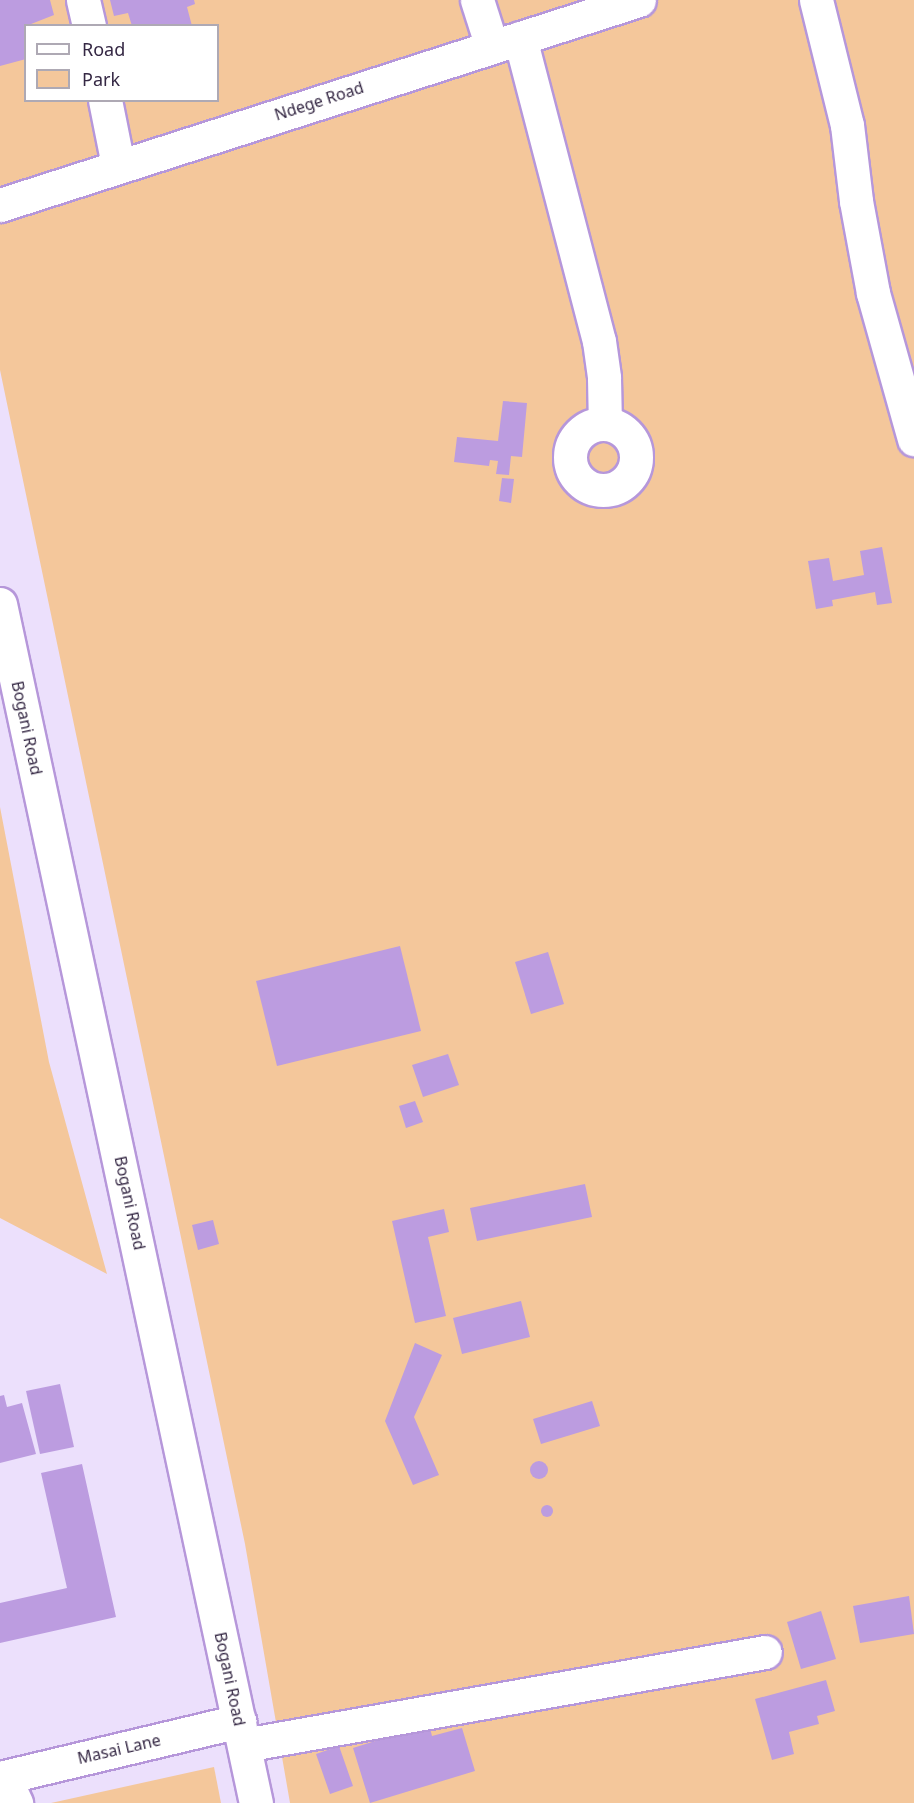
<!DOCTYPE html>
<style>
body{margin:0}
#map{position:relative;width:914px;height:1803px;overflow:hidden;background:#ece0fc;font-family:"Noto Sans",sans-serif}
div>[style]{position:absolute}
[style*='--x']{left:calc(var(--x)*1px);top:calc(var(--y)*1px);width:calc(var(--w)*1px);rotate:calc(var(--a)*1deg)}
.green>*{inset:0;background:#f4c79b}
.building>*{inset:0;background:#bc9ce0}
.round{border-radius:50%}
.roads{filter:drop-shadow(2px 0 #b697da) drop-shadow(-2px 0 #b697da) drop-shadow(0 2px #b697da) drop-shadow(0 -2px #b697da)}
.minor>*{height:33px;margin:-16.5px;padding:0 16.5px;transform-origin:16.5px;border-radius:16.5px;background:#fff}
.minor>.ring{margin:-16.5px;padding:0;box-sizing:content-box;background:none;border:33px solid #fff;border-radius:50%}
span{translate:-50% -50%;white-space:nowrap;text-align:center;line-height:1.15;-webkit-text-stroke:4.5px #fff;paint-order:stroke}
.street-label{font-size:16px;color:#352844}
.legend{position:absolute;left:24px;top:24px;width:195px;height:78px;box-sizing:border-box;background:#fff;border:2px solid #aea9b4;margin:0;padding:8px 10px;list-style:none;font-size:18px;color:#352844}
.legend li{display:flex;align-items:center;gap:12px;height:30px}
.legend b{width:30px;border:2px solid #aea9b4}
</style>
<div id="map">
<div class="green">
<div style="clip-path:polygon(evenodd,0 0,914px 0,914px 1803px,290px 1803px,245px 1544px,0 370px,0 0,26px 26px,218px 26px,218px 100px,26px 100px,26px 26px)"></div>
<div style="clip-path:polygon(0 807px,49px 1062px,107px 1274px,0 1218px)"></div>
<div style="clip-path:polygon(214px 1767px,221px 1803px,51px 1803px)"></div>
</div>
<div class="building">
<div style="clip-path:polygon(0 0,50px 0,54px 15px,26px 26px,26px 59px,0 66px)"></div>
<div style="clip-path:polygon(110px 0,194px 0,195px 4px,187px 7px,192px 26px,132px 26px,128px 13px,114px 16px)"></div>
<div style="clip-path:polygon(503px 401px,527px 403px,522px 457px,511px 456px,509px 475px,496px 474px,498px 461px,490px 460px,489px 466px,454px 462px,457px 437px,498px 441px)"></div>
<div style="clip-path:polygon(502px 478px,514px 479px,511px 503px,499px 501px)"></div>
<div style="clip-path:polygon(882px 547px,892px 603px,877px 605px,875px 592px,832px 600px,833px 606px,816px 609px,808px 561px,829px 558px,833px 581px,864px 575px,860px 551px)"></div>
<div style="clip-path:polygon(400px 946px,421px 1031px,277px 1066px,256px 981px)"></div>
<div style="clip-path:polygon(548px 952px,564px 1004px,531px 1014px,515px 962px)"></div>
<div style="clip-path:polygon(448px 1054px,459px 1085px,423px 1097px,412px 1065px)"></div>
<div style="clip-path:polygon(415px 1101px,423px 1122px,406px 1128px,399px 1106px)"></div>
<div style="clip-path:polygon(585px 1184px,592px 1217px,477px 1241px,470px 1208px)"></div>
<div style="clip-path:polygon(444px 1209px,449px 1232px,428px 1237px,446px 1316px,415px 1323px,392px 1221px)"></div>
<div style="clip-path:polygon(213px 1220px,219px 1244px,198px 1250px,192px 1225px)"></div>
<div style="clip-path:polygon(521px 1301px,530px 1337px,462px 1354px,453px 1318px)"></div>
<div style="clip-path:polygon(415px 1343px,442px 1355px,414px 1417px,439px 1475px,413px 1485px,385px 1421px)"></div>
<div style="clip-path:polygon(60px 1384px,74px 1447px,40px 1454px,26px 1391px)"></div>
<div style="clip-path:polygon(4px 1395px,7px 1407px,22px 1403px,36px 1454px,0 1463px,0 1396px)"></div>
<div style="clip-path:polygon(592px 1401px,600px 1426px,541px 1444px,533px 1419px)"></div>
<div class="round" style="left:530px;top:1461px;width:18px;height:18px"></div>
<div style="clip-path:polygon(82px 1464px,116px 1617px,0 1643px,0 1603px,67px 1588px,41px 1473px)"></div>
<div class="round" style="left:541px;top:1505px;width:12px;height:12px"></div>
<div style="clip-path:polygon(909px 1596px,914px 1634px,860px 1643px,853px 1606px)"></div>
<div style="clip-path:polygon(821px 1611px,836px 1659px,801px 1669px,787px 1622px)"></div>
<div style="clip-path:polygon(826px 1680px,835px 1711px,817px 1716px,819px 1724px,789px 1732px,794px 1754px,772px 1760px,755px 1699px)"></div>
<div style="clip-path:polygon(429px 1724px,432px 1736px,462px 1728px,475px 1771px,370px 1803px,353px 1748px)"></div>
<div style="clip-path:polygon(339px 1746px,353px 1786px,330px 1794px,316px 1754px)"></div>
</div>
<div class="roads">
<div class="minor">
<div style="--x:83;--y:0;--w:27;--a:77"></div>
<div style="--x:477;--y:0;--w:49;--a:72.3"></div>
<div style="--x:816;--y:0;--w:129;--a:76.1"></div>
<div style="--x:847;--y:125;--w:77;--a:83.2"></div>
<div style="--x:856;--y:201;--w:94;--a:79.5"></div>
<div style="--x:873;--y:293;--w:152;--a:74.3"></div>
<div style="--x:520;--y:38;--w:313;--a:75.4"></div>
<div style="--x:599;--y:341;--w:37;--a:82"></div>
<div style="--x:604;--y:378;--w:46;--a:88.8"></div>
<div style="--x:105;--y:100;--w:66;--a:78.7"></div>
<div style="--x:0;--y:205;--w:671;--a:-17.79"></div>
<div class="ring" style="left:570px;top:424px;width:33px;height:33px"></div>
<div style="--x:0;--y:604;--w:1226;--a:77.95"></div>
<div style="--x:244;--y:1745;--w:529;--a:-10.12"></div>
<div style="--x:4;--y:1777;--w:29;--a:65"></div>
<div style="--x:0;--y:1778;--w:246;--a:-13.4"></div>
</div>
</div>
<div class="street-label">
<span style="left:319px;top:101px;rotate:-18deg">Ndege Road</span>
<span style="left:27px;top:728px;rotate:78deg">Bogani Road</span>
<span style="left:130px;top:1203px;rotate:78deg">Bogani Road</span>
<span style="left:230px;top:1679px;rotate:78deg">Bogani Road</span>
<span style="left:119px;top:1749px;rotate:-13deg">Masai Lane</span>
</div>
<ul class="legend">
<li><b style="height:8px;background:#fff"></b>Road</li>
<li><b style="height:16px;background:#f4c79b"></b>Park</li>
</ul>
</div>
